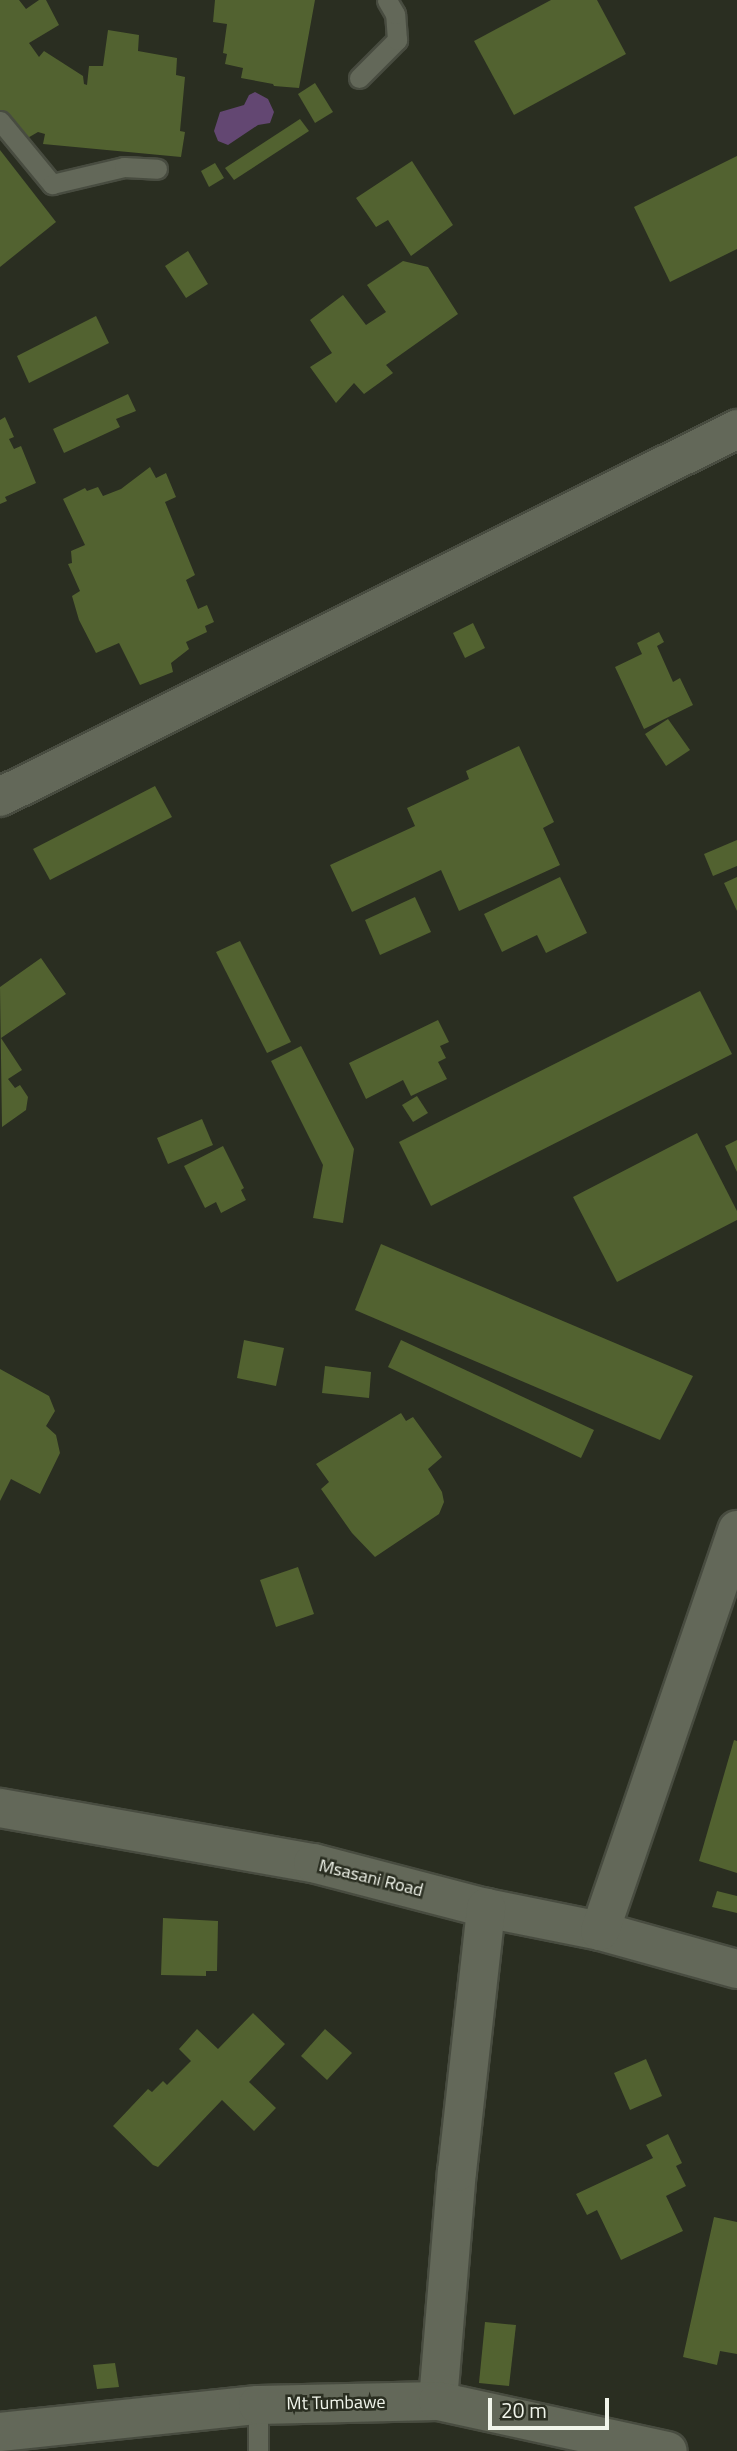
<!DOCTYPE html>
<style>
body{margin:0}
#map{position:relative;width:737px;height:2451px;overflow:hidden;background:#2a2e21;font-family:"Titillium Web",sans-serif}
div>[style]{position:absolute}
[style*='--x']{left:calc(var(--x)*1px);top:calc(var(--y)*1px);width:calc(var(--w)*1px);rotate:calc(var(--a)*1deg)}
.water>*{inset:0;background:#634772}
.building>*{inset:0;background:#526230}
.roads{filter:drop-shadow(2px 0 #484c40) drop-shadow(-2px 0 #484c40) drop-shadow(0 2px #484c40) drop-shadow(0 -2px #484c40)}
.service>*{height:19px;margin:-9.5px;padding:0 9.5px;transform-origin:9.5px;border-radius:9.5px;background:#636859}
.minor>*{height:38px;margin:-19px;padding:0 19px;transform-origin:19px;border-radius:19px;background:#636859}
span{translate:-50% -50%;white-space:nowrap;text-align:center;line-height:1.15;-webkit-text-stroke:5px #2a2e21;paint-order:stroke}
.street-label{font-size:18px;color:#f1f5eb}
.scale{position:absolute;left:488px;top:2398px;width:121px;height:32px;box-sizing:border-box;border:4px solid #f1f5eb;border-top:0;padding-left:9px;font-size:21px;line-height:24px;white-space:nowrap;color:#f1f5eb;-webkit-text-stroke:5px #2a2e21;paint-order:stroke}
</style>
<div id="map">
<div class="water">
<div style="clip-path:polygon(255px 92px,268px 99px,274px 112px,270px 123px,258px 125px,228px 145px,218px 141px,214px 131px,220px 112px,244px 105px,249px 95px)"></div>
</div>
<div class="building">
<div style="clip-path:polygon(0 0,19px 0,26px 9px,39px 0,46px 0,59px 25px,29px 43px,39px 57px,44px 51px,83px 76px,84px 84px,87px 85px,89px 66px,103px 66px,108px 30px,139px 35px,138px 51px,177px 58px,176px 75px,185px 77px,180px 131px,185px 132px,181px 157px,43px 144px,45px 134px,38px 132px,19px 143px,0 115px)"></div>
<div style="clip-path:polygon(215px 0,315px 0,299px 88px,274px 86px,273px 84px,241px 78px,243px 68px,225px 64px,227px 54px,223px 53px,227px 24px,213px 22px)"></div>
<div style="clip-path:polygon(551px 0,597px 0,626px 54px,514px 115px,474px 41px)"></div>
<div style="clip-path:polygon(315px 83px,333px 112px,315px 123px,298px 94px)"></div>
<div style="clip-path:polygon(300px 119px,309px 131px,234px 180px,225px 168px)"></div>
<div style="clip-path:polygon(0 150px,56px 222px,0 267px)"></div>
<div style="clip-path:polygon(737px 156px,737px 249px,670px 282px,634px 207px)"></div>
<div style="clip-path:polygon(412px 161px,453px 225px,411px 256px,388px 220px,376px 227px,356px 198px)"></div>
<div style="clip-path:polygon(215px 163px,224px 178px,209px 187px,201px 171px)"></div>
<div style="clip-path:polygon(188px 251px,208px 284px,186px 298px,165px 266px)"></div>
<div style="clip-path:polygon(403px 261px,428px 267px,458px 314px,386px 365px,393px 373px,364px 394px,354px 383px,336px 403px,310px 367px,332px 353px,310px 320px,343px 295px,366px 325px,386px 312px,367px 285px)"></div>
<div style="clip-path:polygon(96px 316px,109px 343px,29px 383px,17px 356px)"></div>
<div style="clip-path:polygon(128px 394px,136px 411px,116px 419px,120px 427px,64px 453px,53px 429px)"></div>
<div style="clip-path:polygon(5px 417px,14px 437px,9px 439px,14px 449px,21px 446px,36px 483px,5px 497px,7px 501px,0 504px,0 420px)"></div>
<div style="clip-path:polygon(150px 467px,156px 478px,166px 473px,176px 497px,165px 502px,195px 575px,186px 580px,198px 609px,207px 605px,214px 622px,205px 626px,207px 632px,186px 642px,189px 649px,171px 663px,173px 672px,140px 685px,119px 643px,96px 653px,79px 620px,72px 596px,80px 591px,68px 564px,72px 563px,71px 551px,85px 545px,63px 499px,85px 488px,87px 491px,98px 487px,103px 496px,121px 489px)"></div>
<div style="clip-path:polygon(473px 623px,485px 648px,465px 658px,453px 633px)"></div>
<div style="clip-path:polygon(659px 632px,664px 642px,657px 646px,673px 682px,680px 678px,693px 705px,644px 729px,615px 667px,642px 654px,637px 643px)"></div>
<div style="clip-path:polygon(668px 719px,690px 750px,666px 766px,645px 734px)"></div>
<div style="clip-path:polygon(519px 746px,554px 822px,543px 828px,560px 865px,459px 911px,441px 870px,352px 912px,330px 865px,415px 826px,407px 808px,469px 779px,466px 771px)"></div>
<div style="clip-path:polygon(155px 786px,172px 817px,50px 880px,33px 849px)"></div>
<div style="clip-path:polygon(737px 840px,737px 866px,713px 876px,704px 854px)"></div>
<div style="clip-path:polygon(560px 877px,587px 933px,546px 953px,537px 935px,502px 952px,484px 914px)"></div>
<div style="clip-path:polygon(737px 877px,737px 911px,724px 883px)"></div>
<div style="clip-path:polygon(415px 897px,431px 932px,380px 955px,365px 920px)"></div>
<div style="clip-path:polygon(240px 941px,291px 1042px,267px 1053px,216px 952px)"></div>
<div style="clip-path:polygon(41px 958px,66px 994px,1px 1038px,22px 1070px,8px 1079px,15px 1088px,20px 1085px,28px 1097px,26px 1110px,2px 1127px,0 987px)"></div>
<div style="clip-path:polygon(700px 991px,732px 1054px,431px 1206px,399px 1142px)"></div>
<div style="clip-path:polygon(438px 1020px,449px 1042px,440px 1046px,446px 1058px,438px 1062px,447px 1079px,411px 1096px,403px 1080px,366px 1099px,349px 1063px)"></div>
<div style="clip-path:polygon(301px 1046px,354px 1149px,343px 1223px,313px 1218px,323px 1165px,271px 1061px)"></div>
<div style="clip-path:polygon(417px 1096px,428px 1113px,413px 1122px,402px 1105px)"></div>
<div style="clip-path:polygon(202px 1119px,213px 1145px,168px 1164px,157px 1138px)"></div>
<div style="clip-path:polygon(697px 1133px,737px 1211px,737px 1220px,617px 1282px,573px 1197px)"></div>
<div style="clip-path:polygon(737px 1140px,737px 1172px,725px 1146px)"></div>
<div style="clip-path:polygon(223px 1146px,244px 1188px,241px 1190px,246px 1200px,221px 1213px,216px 1202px,205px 1208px,184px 1166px)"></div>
<div style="clip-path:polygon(381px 1244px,693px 1376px,660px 1440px,355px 1310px)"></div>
<div style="clip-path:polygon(244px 1340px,284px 1348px,276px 1386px,237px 1378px)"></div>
<div style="clip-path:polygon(401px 1340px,594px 1430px,581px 1458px,388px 1367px)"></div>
<div style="clip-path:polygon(325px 1366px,371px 1372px,369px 1398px,322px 1393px)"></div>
<div style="clip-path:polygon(0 1369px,49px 1396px,55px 1411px,46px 1426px,56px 1435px,60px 1453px,40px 1494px,11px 1479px,0 1501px)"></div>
<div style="clip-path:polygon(401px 1413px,406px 1421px,413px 1417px,442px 1457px,428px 1469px,442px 1492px,444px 1502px,439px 1514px,375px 1557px,352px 1533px,321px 1489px,329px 1482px,316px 1464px)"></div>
<div style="clip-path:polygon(298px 1567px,314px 1614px,276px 1627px,260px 1580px)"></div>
<div style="clip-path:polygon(734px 1740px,737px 1741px,737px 1873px,699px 1861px)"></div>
<div style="clip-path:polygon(717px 1891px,737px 1896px,737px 1913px,712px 1907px)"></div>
<div style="clip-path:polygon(163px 1918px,218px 1921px,217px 1971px,206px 1971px,206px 1976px,161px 1975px)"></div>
<div style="clip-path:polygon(253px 2013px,285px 2044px,249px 2082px,276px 2108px,254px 2131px,222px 2100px,158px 2167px,153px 2165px,113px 2126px,148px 2089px,152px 2092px,163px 2081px,167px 2085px,191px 2061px,179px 2049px,197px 2029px,218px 2049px)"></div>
<div style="clip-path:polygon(325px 2029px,352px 2053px,327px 2080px,301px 2056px)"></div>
<div style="clip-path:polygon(646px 2059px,662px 2096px,630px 2110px,614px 2073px)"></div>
<div style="clip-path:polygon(668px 2134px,682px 2163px,676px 2166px,686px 2186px,666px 2196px,683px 2231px,621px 2260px,597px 2210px,587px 2215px,576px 2194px,653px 2158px,646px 2145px)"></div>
<div style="clip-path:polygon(714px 2217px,737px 2222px,737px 2354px,720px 2351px,717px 2365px,683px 2357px)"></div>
<div style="clip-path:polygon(485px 2322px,516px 2325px,509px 2386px,479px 2383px)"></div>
<div style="clip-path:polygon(115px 2363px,119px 2387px,97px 2389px,93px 2365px)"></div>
</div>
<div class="roads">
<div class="service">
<div style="--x:359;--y:78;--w:54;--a:-45"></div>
<div style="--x:397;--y:40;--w:26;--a:-94"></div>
<div style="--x:395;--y:14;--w:16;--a:-120"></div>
<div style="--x:0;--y:121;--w:82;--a:50.5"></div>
<div style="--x:52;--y:184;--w:74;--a:-13.3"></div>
<div style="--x:124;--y:167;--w:33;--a:3"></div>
<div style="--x:258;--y:2451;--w:46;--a:-90"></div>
</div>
<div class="minor">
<div style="--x:0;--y:797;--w:824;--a:-26.53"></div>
<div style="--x:0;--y:1808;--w:318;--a:10"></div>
<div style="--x:313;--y:1863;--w:179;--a:14.6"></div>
<div style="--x:486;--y:1908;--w:116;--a:11.4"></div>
<div style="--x:600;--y:1931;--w:142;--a:15.5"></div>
<div style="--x:600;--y:1931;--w:424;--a:-71.1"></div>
<div style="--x:438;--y:2401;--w:230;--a:-85.3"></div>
<div style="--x:457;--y:2172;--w:266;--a:-83.7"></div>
<div style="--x:0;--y:2432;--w:259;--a:-6"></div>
<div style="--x:258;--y:2405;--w:180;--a:-1.3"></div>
<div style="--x:438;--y:2401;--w:235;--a:12.3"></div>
</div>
</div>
<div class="street-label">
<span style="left:371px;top:1878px;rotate:14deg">Msasani Road</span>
<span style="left:336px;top:2403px;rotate:-1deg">Mt Tumbawe</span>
</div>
<div class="scale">20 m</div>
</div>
